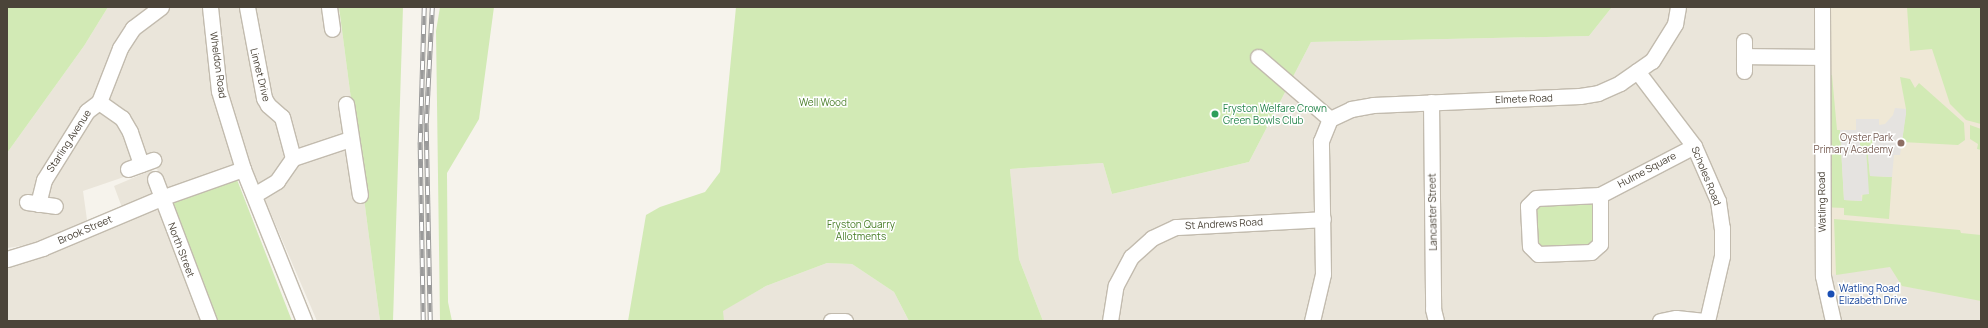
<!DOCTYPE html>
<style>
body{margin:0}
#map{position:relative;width:1988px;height:328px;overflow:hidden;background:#f6f3ec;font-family:Manrope,sans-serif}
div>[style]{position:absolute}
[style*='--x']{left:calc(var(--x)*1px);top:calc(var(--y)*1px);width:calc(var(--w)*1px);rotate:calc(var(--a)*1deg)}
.residential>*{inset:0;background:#eae5da}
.education>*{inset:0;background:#efe8d6}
.green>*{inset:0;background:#d2eab5}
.parking>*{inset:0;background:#e5e3e0}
.roads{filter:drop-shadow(1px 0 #c2bbae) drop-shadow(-1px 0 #c2bbae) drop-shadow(0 1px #c2bbae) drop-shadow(0 -1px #c2bbae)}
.minor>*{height:15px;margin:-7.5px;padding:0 7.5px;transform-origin:7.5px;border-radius:7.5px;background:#fff}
.rail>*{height:4.5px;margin-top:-2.25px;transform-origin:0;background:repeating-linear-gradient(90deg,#fff 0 9px,#9a9a9a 0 18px);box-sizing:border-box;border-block:1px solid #9a9a9a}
.dots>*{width:11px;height:11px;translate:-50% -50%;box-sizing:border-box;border:2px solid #fff;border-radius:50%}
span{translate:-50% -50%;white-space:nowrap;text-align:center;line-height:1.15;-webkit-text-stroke:3px #fff;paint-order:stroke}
.street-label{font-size:10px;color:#4b4439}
.park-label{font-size:10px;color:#4a7f2a}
.leisure-label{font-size:10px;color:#27864d}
.left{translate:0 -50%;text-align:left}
.education-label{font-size:10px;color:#785e54}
.right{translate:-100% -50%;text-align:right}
.transit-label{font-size:10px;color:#164399}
.frame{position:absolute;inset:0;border:8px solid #4b4439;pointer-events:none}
</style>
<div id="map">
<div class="residential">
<div style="clip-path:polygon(108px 7px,339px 7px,380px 321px,317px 321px,250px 165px,165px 191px,156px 166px,83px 191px,87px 220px,35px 244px,7px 248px,7px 153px,84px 46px)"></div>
<div style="clip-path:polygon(1612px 7px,1981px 7px,1981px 321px,1043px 321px,1019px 259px,1010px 169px,1103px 163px,1112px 194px,1249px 162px,1311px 42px,1589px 36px)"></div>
<div style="clip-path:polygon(152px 170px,209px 321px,7px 321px,7px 261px,124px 213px,114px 186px)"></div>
<div style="clip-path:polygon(827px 263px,852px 264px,894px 292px,909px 321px,704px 321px,766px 286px)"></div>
</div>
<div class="education">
<div style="clip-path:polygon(1822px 7px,1981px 7px,1981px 301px,1902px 286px,1890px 267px,1823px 276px)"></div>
</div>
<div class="green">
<div style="clip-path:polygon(7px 7px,108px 7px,84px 46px,7px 153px)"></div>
<div style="clip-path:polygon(339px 7px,403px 7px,393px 321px,380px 321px)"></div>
<div style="clip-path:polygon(440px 7px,494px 7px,479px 119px,447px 173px,448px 302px,452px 321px,440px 321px,436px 31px)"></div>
<div style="clip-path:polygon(736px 7px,1612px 7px,1589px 36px,1311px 42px,1249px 162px,1112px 194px,1103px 163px,1010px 169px,1019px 259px,1043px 321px,909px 321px,894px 292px,852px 264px,827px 263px,766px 286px,723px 311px,724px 321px,628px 321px,646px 215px,660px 207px,705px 192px,720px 172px)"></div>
<div style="clip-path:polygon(1907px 7px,1981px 7px,1981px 124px,1966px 120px,1950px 104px,1932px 49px,1910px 51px)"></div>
<div style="clip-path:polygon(1832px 75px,1837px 130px,1840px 130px,1844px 200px,1862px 201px,1866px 148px,1860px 148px,1860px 140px,1874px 140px,1868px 154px,1870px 176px,1892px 177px,1889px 219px,1844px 215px,1844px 208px,1822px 207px,1826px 76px)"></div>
<div style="clip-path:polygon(1900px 77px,1910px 79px,1915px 88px,1919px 83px,1964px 123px,1965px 140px,1958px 145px,1902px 142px,1906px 109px)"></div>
<div style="clip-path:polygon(1970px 125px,1981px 129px,1981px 150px,1977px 149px,1978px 144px,1970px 139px)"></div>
<div style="clip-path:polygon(234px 172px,292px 321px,214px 321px,161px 198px)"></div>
<div style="clip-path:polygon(1600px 195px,1600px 244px,1591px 252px,1530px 246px,1536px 198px)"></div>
<div style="clip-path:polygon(1834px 219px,1960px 230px,1961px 233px,1981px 235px,1981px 301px,1902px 286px,1890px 267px,1836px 275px)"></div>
</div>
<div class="parking">
<div style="clip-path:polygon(1895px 108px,1906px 109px,1906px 114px,1900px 155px,1894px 155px,1892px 177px,1870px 176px,1868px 154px,1874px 140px,1860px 140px,1860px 148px,1866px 148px,1869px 194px,1861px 195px,1862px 201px,1844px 200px,1840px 130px,1856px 130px,1856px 119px,1879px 119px,1879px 125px,1885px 124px,1893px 115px)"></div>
</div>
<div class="roads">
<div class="minor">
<div style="--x:210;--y:7;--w:84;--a:83.9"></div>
<div style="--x:219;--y:91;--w:82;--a:72.9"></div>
<div style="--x:247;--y:7;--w:93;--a:79.4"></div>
<div style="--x:264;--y:98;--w:8;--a:60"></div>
<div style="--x:268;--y:105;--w:18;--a:41"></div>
<div style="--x:282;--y:117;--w:42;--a:75"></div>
<div style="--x:329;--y:7;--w:22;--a:82"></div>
<div style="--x:1822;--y:7;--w:269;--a:89.8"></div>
<div style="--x:1823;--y:276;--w:46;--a:77.5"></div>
<div style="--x:1744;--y:56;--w:77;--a:0.7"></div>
<div style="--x:1258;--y:57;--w:95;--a:40.7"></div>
<div style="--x:1637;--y:71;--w:94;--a:52.8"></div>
<div style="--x:1694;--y:146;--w:60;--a:66.4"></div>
<div style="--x:1718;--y:201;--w:27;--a:82"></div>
<div style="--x:1722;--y:228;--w:28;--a:90"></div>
<div style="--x:1722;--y:256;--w:67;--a:103"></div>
<div style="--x:1744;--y:71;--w:30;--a:-90"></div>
<div style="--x:99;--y:102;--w:28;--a:35"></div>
<div style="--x:122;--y:118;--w:16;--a:60"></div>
<div style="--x:130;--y:132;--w:34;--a:71"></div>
<div style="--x:1431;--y:102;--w:207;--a:89.4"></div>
<div style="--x:1433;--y:309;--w:12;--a:76"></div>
<div style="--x:346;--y:104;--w:92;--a:81.3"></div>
<div style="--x:128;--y:169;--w:27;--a:-20"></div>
<div style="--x:155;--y:179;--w:152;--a:69.2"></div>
<div style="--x:254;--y:195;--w:27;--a:-31"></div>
<div style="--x:277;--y:181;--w:28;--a:-55"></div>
<div style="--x:293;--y:158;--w:60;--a:-18.4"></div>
<div style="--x:1600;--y:195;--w:49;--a:90"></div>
<div style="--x:1600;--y:244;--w:12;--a:138"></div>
<div style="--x:1591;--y:252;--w:53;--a:177.8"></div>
<div style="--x:1538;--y:254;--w:11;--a:-135"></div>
<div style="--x:1530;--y:246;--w:40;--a:-92.9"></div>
<div style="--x:1528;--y:206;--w:11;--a:-45"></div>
<div style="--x:1536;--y:198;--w:64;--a:-2.7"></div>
<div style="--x:1600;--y:195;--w:106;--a:-27.5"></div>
<div style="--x:27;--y:202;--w:28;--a:8"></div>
<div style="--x:38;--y:204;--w:25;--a:-76"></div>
<div style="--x:44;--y:180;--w:81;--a:-58.1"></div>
<div style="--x:87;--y:111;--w:15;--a:-37"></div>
<div style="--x:99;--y:102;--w:58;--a:-68.7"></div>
<div style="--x:120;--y:48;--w:24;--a:-57"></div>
<div style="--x:133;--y:28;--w:35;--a:-37"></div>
<div style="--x:7;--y:259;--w:37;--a:-17"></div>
<div style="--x:42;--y:248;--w:129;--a:-22.8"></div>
<div style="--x:161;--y:198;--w:87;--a:-19.5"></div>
<div style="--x:243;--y:169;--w:164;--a:68.1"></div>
<div style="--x:831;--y:321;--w:14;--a:0"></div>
<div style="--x:1110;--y:321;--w:36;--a:-81"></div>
<div style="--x:1116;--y:285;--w:32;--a:-62"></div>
<div style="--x:1131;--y:257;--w:28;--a:-42"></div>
<div style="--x:1152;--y:238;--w:26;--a:-25"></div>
<div style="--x:1176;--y:227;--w:147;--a:-3.1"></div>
<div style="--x:1312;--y:321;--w:48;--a:-76.8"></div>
<div style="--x:1323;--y:274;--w:133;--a:-90.9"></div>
<div style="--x:1321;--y:141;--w:24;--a:-68"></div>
<div style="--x:1330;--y:119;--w:23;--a:-25"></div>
<div style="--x:1351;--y:109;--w:22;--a:-10"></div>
<div style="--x:1373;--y:105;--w:207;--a:-2.5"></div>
<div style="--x:1580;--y:96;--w:18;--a:-9"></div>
<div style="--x:1598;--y:93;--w:24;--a:-24"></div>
<div style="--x:1620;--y:83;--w:39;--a:-35"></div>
<div style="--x:1652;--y:61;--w:44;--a:-58.1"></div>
<div style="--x:1675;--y:24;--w:17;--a:-80"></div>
<div style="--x:1660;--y:321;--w:16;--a:-11"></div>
<div style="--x:1676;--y:318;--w:31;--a:6"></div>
</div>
</div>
<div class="rail">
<div style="--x:423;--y:321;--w:179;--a:-91"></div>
<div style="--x:420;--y:142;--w:135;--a:-88.3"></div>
<div style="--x:430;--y:321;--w:198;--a:-91.2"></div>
<div style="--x:426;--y:123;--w:116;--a:-87"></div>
</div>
<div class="dots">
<div style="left:1215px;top:114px;background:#2e9e5b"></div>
<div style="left:1901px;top:143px;background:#8d6e63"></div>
<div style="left:1831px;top:294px;background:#1a4fb4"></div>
</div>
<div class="street-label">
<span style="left:218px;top:65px;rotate:82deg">Wheldon Road</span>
<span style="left:260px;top:75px;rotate:76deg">Linnet Drive</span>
<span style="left:1524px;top:99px;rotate:-2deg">Elmete Road</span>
<span style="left:69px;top:141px;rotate:-57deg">Starling Avenue</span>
<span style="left:1647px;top:170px;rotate:-28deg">Hulme Square</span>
<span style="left:1706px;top:176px;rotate:68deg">Scholes Road</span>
<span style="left:1822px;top:202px;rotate:-91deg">Watling Road</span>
<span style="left:1433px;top:212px;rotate:-91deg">Lancaster Street</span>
<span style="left:1224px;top:224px;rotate:-3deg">St Andrews Road</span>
<span style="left:85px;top:230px;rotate:-23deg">Brook Street</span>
<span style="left:181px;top:250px;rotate:69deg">North Street</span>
</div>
<div class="park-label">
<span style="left:823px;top:103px">Well Wood</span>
<span style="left:861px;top:230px">Fryston Quarry<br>Allotments</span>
</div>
<div class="leisure-label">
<span class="left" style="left:1223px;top:114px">Fryston Welfare Crown<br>Green Bowls Club</span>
</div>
<div class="education-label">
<span class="right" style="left:1893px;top:143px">Oyster Park<br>Primary Academy</span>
</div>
<div class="transit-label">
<span class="left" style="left:1839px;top:294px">Watling Road<br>Elizabeth Drive</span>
</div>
<div class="frame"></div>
</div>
